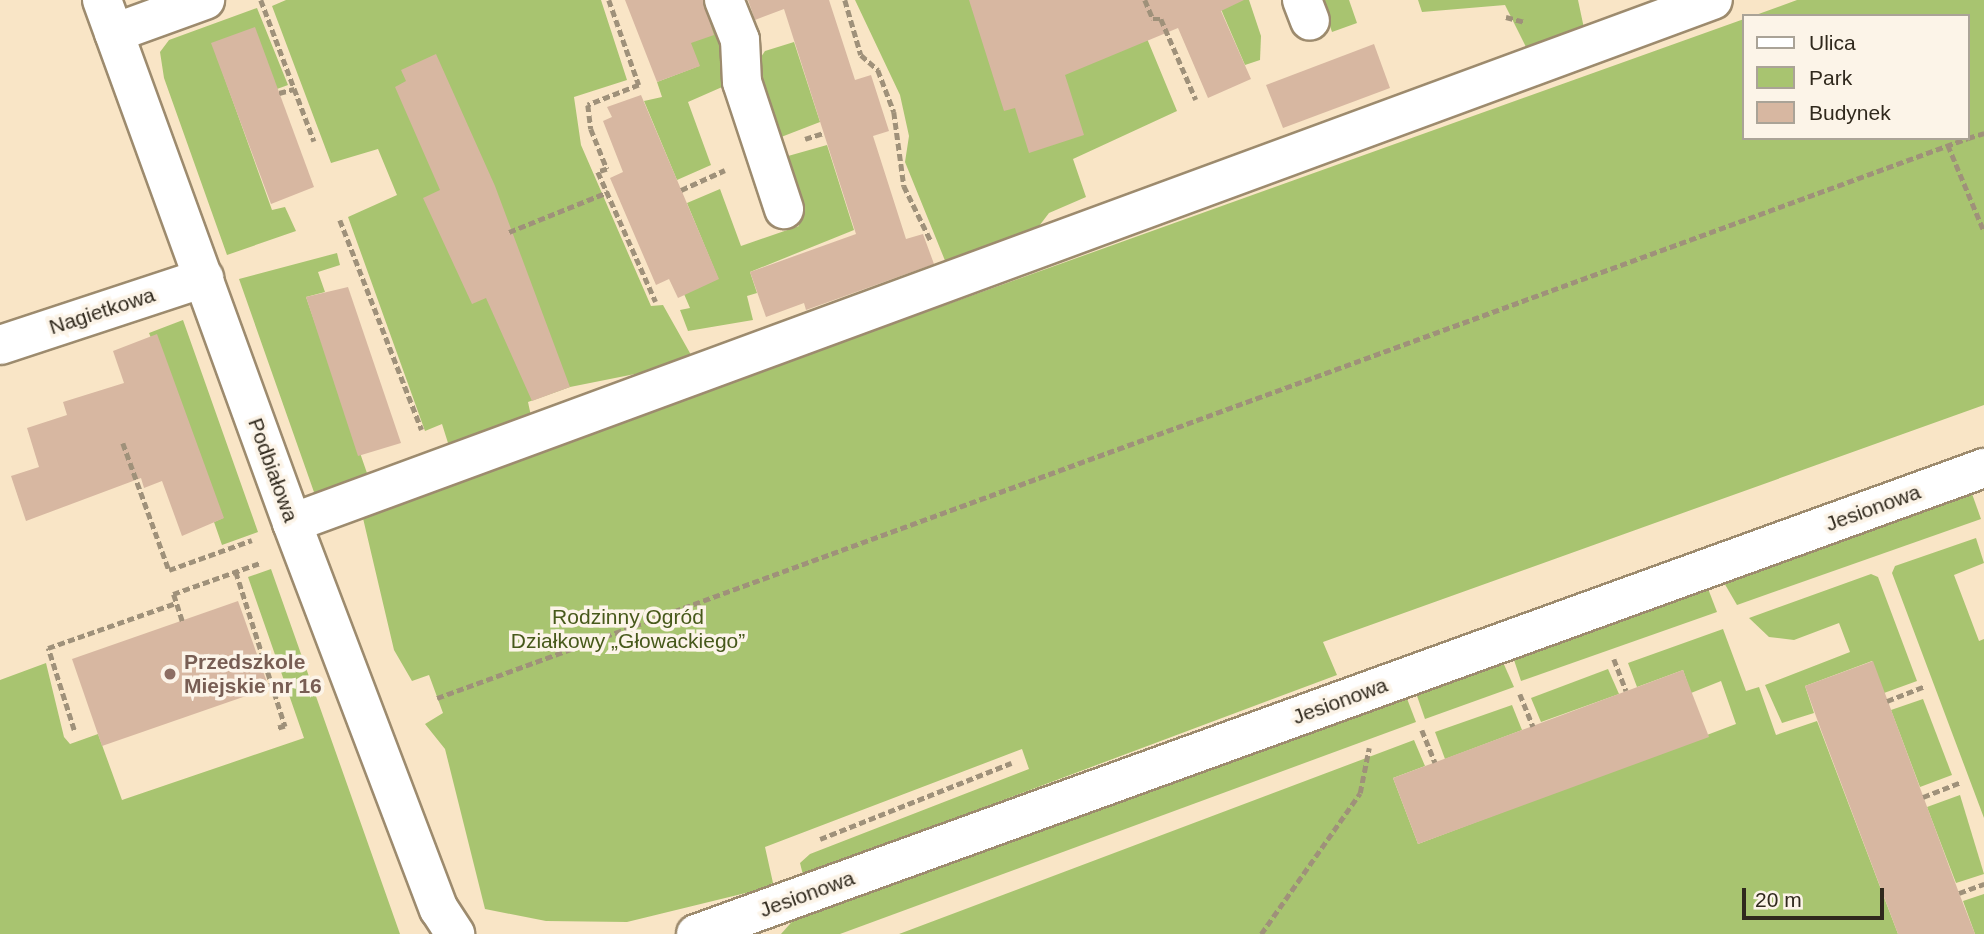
<!DOCTYPE html>
<meta charset="utf-8">
<style>
body{margin:0}
#map{position:relative;width:1984px;height:934px;overflow:hidden;background:#f9e5c6;font-family:Helvetica,sans-serif}
div>[style]{position:absolute}
[style*='--x']{left:calc(var(--x)*1px);top:calc(var(--y)*1px);width:calc(var(--w)*1px);rotate:calc(var(--a)*1deg)}
.green>*{inset:0;background:#a8c470}
.building>*{inset:0;background:#d7b7a1}
.path>*{height:4.5px;margin-top:-2.25px;transform-origin:0;background:repeating-linear-gradient(90deg,#9f917a 0 7px,transparent 0 10.5px)}
.roads{filter:drop-shadow(2px 0 #9d8b6e) drop-shadow(-2px 0 #9d8b6e) drop-shadow(0 2px #9d8b6e) drop-shadow(0 -2px #9d8b6e)}
.minor>*{height:38px;margin:-19px;padding:0 19px;transform-origin:19px;border-radius:19px;background:#fff}
.dots>*{width:19px;height:19px;translate:-50% -50%;box-sizing:border-box;border:4px solid #fcf4e8;border-radius:50%}
span{translate:-50% -50%;white-space:nowrap;text-align:center;line-height:1.15;-webkit-text-stroke:7px #fcf4e8;paint-order:stroke}
.street-label{font-size:21px;color:#30291d}
.park-label{font-size:21px;color:#47591b}
.education-label{font-size:21px;color:#785e54;font-weight:700}
.left{translate:0 -50%;text-align:left}
.legend{position:absolute;left:1742px;top:14px;width:228px;height:126px;box-sizing:border-box;background:#fcf4e8;border:2px solid #aaa397;margin:0;padding:9px 12px;list-style:none;font-size:21px;color:#30291d}
.legend li{display:flex;align-items:center;gap:14px;height:35px}
.legend b{width:35px;border:2px solid #aaa397}
.scale{position:absolute;left:1742px;top:888px;width:142px;height:32px;box-sizing:border-box;border:4px solid #30291d;border-top:0;padding-left:9px;font-size:21px;line-height:24px;white-space:nowrap;color:#30291d;-webkit-text-stroke:5px #fcf4e8;paint-order:stroke}
</style>
<div id="map">
<div class="green">
<div style="clip-path:polygon(286px 0,601px 0,627px 80px,574px 97px,581px 145px,651px 306px,663px 305px,695px 362px,570px 387px,528px 402px,531px 416px,466px 443px,448px 443px,442px 424px,425px 431px,348px 217px,397px 195px,378px 149px,331px 163px,272px 6px)"></div>
<div style="clip-path:polygon(674px 0,711px 0,732px 55px,729px 84px,688px 102px,711px 165px,677px 180px,644px 101px,662px 97px,657px 82px,699px 66px)"></div>
<div style="clip-path:polygon(855px 0,1131px 0,1177px 111px,1073px 159px,1086px 197px,1049px 213px,1033px 234px,948px 268px,905px 162px,909px 136px,900px 95px)"></div>
<div style="clip-path:polygon(1217px 0,1249px 0,1261px 36px,1260px 60px,1245px 65px)"></div>
<div style="clip-path:polygon(1321px 0,1349px 0,1357px 23px,1332px 32px)"></div>
<div style="clip-path:polygon(1418px 0,1578px 0,1585px 33px,1530px 55px,1505px 5px,1422px 12px)"></div>
<div style="clip-path:polygon(1797px 0,1984px 0,1984px 405px,1323px 642px,1337px 675px,803px 875px,800px 863px,810px 854px,1029px 769px,1022px 749px,765px 847px,773px 883px,758px 890px,627px 922px,546px 921px,485px 909px,445px 749px,425px 724px,443px 713px,429px 675px,412px 681px,394px 650px,362px 514px,1744px 19px,1744px 138px,1968px 138px,1968px 16px,1753px 16px)"></div>
<div style="clip-path:polygon(257px 8px,288px 85px,277px 89px,212px 43px,272px 210px,285px 207px,296px 231px,227px 255px,164px 78px,160px 52px,169px 40px)"></div>
<div style="clip-path:polygon(794px 42px,820px 122px,776px 139px,755px 66px,765px 51px)"></div>
<div style="clip-path:polygon(827px 145px,854px 230px,750px 272px,757px 293px,747px 296px,753px 320px,688px 331px,680px 310px,690px 308px,684px 294px,718px 278px,687px 203px,720px 189px,741px 246px,799px 226px,781px 158px)"></div>
<div style="clip-path:polygon(337px 253px,340px 265px,318px 272px,325px 292px,306px 297px,368px 476px,315px 495px,239px 279px)"></div>
<div style="clip-path:polygon(183px 320px,258px 532px,222px 545px,214px 522px,223px 518px,149px 333px)"></div>
<div style="clip-path:polygon(1971px 491px,1981px 519px,1737px 605px,1723px 581px)"></div>
<div style="clip-path:polygon(1976px 538px,1984px 563px,1954px 575px,1979px 641px,1984px 639px,1984px 818px,1892px 573px,1895px 566px)"></div>
<div style="clip-path:polygon(271px 569px,400px 934px,0 934px,0 680px,46px 663px,64px 737px,70px 744px,98px 734px,122px 800px,304px 738px,248px 577px)"></div>
<div style="clip-path:polygon(1871px 574px,1878px 577px,1917px 681px,1884px 693px,1872px 661px,1805px 686px,1814px 713px,1782px 723px,1765px 685px,1850px 652px,1839px 623px,1794px 640px,1769px 637px,1749px 618px)"></div>
<div style="clip-path:polygon(1707px 586px,1717px 612px,1521px 681px,1513px 657px)"></div>
<div style="clip-path:polygon(1723px 629px,1746px 691px,1759px 687px,1776px 735px,1817px 721px,1898px 934px,899px 934px,1414px 740px,1425px 766px,1393px 778px,1418px 844px,1736px 724px,1721px 681px,1691px 693px,1683px 670px,1637px 687px,1628px 663px)"></div>
<div style="clip-path:polygon(1502px 660px,1514px 687px,1425px 719px,1416px 693px)"></div>
<div style="clip-path:polygon(1608px 669px,1619px 694px,1541px 722px,1531px 698px)"></div>
<div style="clip-path:polygon(1406px 696px,1416px 722px,840px 934px,781px 934px,797px 916px)"></div>
<div style="clip-path:polygon(1923px 699px,1952px 775px,1920px 787px,1891px 710px)"></div>
<div style="clip-path:polygon(1512px 705px,1522px 730px,1445px 759px,1435px 732px)"></div>
<div style="clip-path:polygon(1960px 795px,1984px 874px,1956px 883px,1927px 807px)"></div>
<div style="clip-path:polygon(1984px 894px,1984px 934px,1975px 934px,1963px 901px)"></div>
</div>
<div class="building">
<div style="clip-path:polygon(625px 0,703px 0,714px 35px,691px 43px,700px 66px,657px 82px)"></div>
<div style="clip-path:polygon(748px 0,829px 0,855px 80px,871px 75px,889px 131px,873px 136px,906px 239px,923px 234px,934px 264px,806px 310px,804px 303px,766px 317px,750px 272px,856px 234px,784px 9px,755px 20px)"></div>
<div style="clip-path:polygon(969px 0,1244px 0,1221px 11px,1251px 79px,1208px 98px,1178px 28px,1065px 75px,1084px 135px,1029px 153px,1015px 108px,1004px 111px)"></div>
<div style="clip-path:polygon(255px 27px,314px 187px,271px 204px,211px 43px)"></div>
<div style="clip-path:polygon(1374px 44px,1390px 88px,1283px 128px,1266px 85px)"></div>
<div style="clip-path:polygon(436px 54px,495px 186px,570px 387px,532px 401px,486px 298px,472px 304px,423px 198px,440px 190px,395px 87px,406px 81px,401px 70px)"></div>
<div style="clip-path:polygon(641px 95px,719px 279px,678px 298px,669px 279px,656px 285px,610px 178px,623px 172px,603px 121px,612px 117px,607px 107px)"></div>
<div style="clip-path:polygon(348px 287px,401px 443px,358px 456px,306px 297px)"></div>
<div style="clip-path:polygon(157px 334px,224px 518px,182px 536px,162px 481px,144px 488px,141px 478px,26px 521px,11px 476px,39px 467px,27px 428px,67px 415px,63px 402px,124px 383px,113px 351px)"></div>
<div style="clip-path:polygon(238px 601px,269px 688px,102px 746px,72px 659px)"></div>
<div style="clip-path:polygon(1873px 661px,1959px 893px,1975px 934px,1898px 934px,1821px 730px,1805px 686px)"></div>
<div style="clip-path:polygon(1683px 670px,1709px 737px,1418px 844px,1393px 778px)"></div>
</div>
<div class="path">
<div style="--x:261;--y:0;--w:151;--a:69.4"></div>
<div style="--x:609;--y:0;--w:90;--a:70.6"></div>
<div style="--x:639;--y:85;--w:55;--a:158.6"></div>
<div style="--x:588;--y:105;--w:24;--a:83"></div>
<div style="--x:591;--y:129;--w:43;--a:68.2"></div>
<div style="--x:607;--y:169;--w:9;--a:162"></div>
<div style="--x:598;--y:172;--w:142;--a:66"></div>
<div style="--x:845;--y:0;--w:57;--a:73.8"></div>
<div style="--x:861;--y:55;--w:23;--a:41"></div>
<div style="--x:878;--y:70;--w:45;--a:69.1"></div>
<div style="--x:894;--y:112;--w:75;--a:82.3"></div>
<div style="--x:904;--y:186;--w:61;--a:63.9"></div>
<div style="--x:1145;--y:0;--w:21;--a:67"></div>
<div style="--x:1153;--y:19;--w:8;--a:0"></div>
<div style="--x:1161;--y:19;--w:88;--a:66.6"></div>
<div style="--x:1506;--y:17;--w:20;--a:15"></div>
<div style="--x:279;--y:93;--w:16;--a:-15"></div>
<div style="--x:1968;--y:138;--w:17;--a:-17"></div>
<div style="--x:805;--y:139;--w:19;--a:-18"></div>
<div style="--x:1948;--y:145;--w:93;--a:67.3"></div>
<div style="--x:681;--y:190;--w:48;--a:-24.4"></div>
<div style="--x:340;--y:220;--w:225;--a:68.7"></div>
<div style="--x:509;--y:232;--w:107;--a:-22"></div>
<div style="--x:123;--y:443;--w:135;--a:70.1"></div>
<div style="--x:169;--y:570;--w:88;--a:-19.9"></div>
<div style="--x:236;--y:572;--w:162;--a:72.3"></div>
<div style="--x:285;--y:726;--w:10;--a:163"></div>
<div style="--x:182;--y:621;--w:28;--a:-108"></div>
<div style="--x:173;--y:594;--w:92;--a:-19.6"></div>
<div style="--x:1614;--y:659;--w:34;--a:69"></div>
<div style="--x:1520;--y:694;--w:35;--a:68"></div>
<div style="--x:437;--y:698;--w:1630;--a:-20.09"></div>
<div style="--x:1887;--y:701;--w:41;--a:-21.5"></div>
<div style="--x:74;--y:730;--w:86;--a:-107.6"></div>
<div style="--x:48;--y:648;--w:136;--a:-19.4"></div>
<div style="--x:1422;--y:730;--w:35;--a:68"></div>
<div style="--x:1923;--y:797;--w:41;--a:-21.5"></div>
<div style="--x:820;--y:839;--w:206;--a:-21.7"></div>
<div style="--x:1959;--y:893;--w:27;--a:-20"></div>
<div style="--x:1261;--y:934;--w:172;--a:-54.9"></div>
<div style="--x:1360;--y:793;--w:46;--a:-78.7"></div>
</div>
<div class="roads">
<div class="minor">
<div style="--x:102;--y:0;--w:556;--a:70.03"></div>
<div style="--x:292;--y:523;--w:413;--a:69.2"></div>
<div style="--x:439;--y:909;--w:30;--a:57"></div>
<div style="--x:724;--y:0;--w:43;--a:68.2"></div>
<div style="--x:740;--y:40;--w:42;--a:87.3"></div>
<div style="--x:742;--y:82;--w:134;--a:71.7"></div>
<div style="--x:1302;--y:0;--w:22;--a:69"></div>
<div style="--x:114;--y:33;--w:97;--a:-19.9"></div>
<div style="--x:0;--y:345;--w:215;--a:-18.2"></div>
<div style="--x:292;--y:523;--w:1514;--a:-20.21"></div>
<div style="--x:696;--y:934;--w:1370;--a:-19.89"></div>
</div>
</div>
<div class="dots">
<div style="left:170px;top:674px;background:#8d6e63"></div>
</div>
<div class="street-label">
<span style="left:102px;top:311px;rotate:-18deg">Nagietkowa</span>
<span style="left:273px;top:470px;rotate:70deg">Podbiałowa</span>
<span style="left:1873px;top:508px;rotate:-20deg">Jesionowa</span>
<span style="left:1340px;top:701px;rotate:-20deg">Jesionowa</span>
<span style="left:807px;top:894px;rotate:-20deg">Jesionowa</span>
</div>
<div class="park-label">
<span style="left:628px;top:629px">Rodzinny Ogród<br>Działkowy „Głowackiego”</span>
</div>
<div class="education-label">
<span class="left" style="left:184px;top:674px">Przedszkole<br>Miejskie nr 16</span>
</div>
<ul class="legend">
<li><b style="height:9px;background:#fff"></b>Ulica</li>
<li><b style="height:19px;background:#a8c470"></b>Park</li>
<li><b style="height:19px;background:#d7b7a1"></b>Budynek</li>
</ul>
<div class="scale">20 m</div>
</div>
